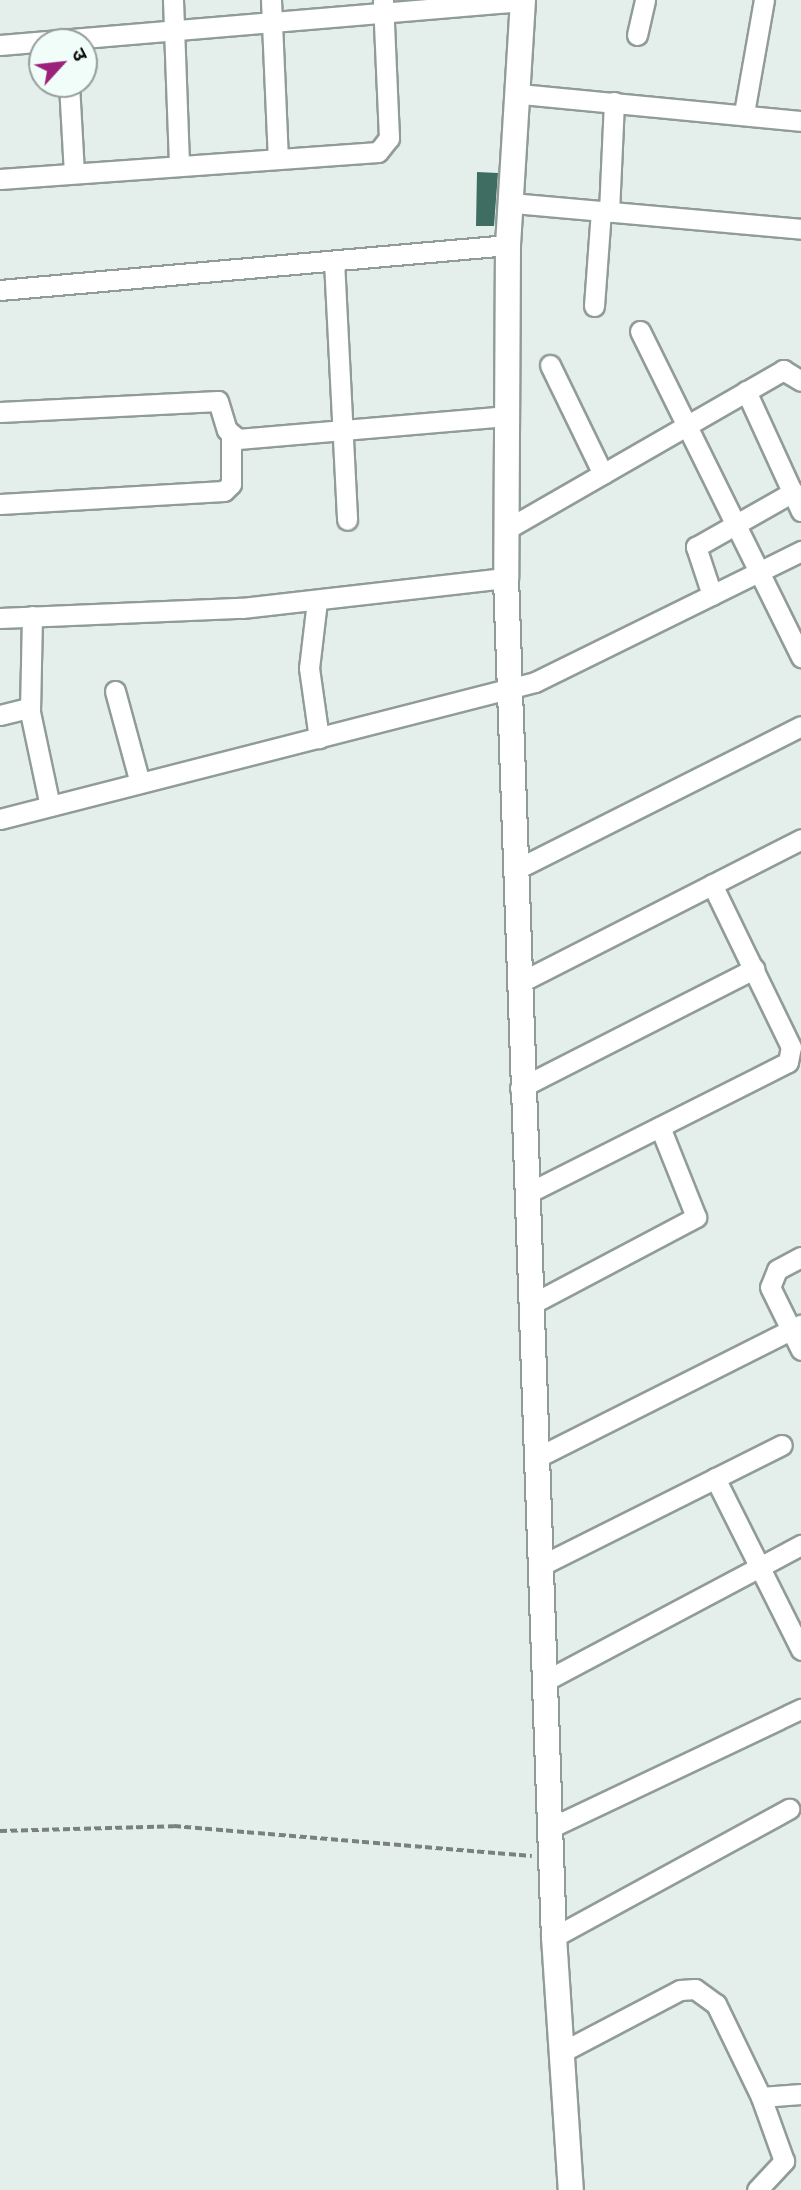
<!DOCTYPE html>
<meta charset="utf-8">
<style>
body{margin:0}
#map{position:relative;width:801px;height:2190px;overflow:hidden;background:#e4efec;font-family:"DejaVu Sans","Noto Sans Devanagari",sans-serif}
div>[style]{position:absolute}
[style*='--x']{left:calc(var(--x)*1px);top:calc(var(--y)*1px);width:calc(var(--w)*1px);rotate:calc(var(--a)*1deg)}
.building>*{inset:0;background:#406d61}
.path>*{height:3.5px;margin-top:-1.75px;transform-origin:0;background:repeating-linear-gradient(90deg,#79817f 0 7px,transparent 0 10.5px)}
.roads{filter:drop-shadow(2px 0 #919c99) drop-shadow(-2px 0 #919c99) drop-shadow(0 2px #919c99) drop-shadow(0 -2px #919c99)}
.minor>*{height:19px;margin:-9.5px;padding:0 9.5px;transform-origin:9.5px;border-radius:9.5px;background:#fff}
.tertiary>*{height:24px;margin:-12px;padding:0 12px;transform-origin:12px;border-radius:12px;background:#fff}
span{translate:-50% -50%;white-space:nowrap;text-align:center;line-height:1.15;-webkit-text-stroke:7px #f1fdf9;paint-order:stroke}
.north{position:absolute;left:28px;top:28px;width:70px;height:70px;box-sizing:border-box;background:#f1fdf9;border:2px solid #959e9b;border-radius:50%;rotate:63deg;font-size:19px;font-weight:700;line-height:28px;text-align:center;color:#0c100f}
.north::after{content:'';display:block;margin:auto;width:24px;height:32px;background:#9b227a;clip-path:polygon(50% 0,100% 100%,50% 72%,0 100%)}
</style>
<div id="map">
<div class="building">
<div style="clip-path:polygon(477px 172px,498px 173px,494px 226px,476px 226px)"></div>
</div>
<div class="path">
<div style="--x:0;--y:1831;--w:174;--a:-1.6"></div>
<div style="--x:174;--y:1826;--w:359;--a:4.8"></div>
</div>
<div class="roads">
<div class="minor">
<div style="--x:173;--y:0;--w:165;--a:87.9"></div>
<div style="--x:271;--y:0;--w:159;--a:87.5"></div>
<div style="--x:637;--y:35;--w:36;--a:-77"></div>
<div style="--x:0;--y:45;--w:525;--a:-4.81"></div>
<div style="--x:69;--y:84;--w:89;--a:86.8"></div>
<div style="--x:521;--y:94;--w:281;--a:5.5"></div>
<div style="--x:744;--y:113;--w:115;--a:-80"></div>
<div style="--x:0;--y:179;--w:379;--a:-4.1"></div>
<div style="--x:378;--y:152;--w:18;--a:-52"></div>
<div style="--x:389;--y:138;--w:138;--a:-92.5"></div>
<div style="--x:512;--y:203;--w:290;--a:5.1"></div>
<div style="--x:609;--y:212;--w:110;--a:-87.4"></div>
<div style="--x:334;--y:261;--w:259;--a:87.1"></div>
<div style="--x:0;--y:290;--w:510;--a:-5.06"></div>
<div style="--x:594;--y:306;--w:95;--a:-85.8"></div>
<div style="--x:640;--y:331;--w:364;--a:63.7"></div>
<div style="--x:550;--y:365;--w:121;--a:64.1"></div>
<div style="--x:746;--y:391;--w:132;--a:65.4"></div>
<div style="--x:0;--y:412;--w:218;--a:-2.9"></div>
<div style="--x:218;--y:401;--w:30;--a:73"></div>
<div style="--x:227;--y:430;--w:14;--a:39"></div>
<div style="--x:238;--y:439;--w:267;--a:-4.9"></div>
<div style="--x:0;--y:504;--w:224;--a:-3.3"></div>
<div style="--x:224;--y:491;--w:10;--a:-45"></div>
<div style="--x:231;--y:484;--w:47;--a:-90"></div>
<div style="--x:507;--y:529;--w:319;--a:-29.9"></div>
<div style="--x:783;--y:370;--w:21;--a:31"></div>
<div style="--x:712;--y:595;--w:51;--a:-108.4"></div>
<div style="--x:696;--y:547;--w:112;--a:-29.6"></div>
<div style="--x:317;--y:601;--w:67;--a:96.8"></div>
<div style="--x:309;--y:668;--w:71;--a:81.9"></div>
<div style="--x:32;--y:616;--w:96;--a:91.2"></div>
<div style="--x:30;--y:712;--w:96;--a:78"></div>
<div style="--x:0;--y:618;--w:242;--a:-2.4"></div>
<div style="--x:242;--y:608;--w:266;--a:-6.5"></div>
<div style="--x:115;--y:691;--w:95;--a:74.8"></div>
<div style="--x:0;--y:715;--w:30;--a:-14"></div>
<div style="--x:0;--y:819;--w:552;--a:-14.36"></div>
<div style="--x:535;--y:682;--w:297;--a:-26.2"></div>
<div style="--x:513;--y:871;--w:322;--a:-26.7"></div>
<div style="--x:517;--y:984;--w:319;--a:-27"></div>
<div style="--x:520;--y:1088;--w:263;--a:-27"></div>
<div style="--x:526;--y:1194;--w:293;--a:-26.7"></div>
<div style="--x:788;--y:1062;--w:15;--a:-79"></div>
<div style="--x:791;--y:1047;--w:181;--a:-115.9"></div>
<div style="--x:801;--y:1257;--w:27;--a:152"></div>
<div style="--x:777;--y:1270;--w:18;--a:112"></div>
<div style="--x:770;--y:1287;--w:70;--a:63.8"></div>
<div style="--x:530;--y:1305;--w:188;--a:-27.9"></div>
<div style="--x:696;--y:1217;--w:97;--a:-111.8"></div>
<div style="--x:536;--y:1458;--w:297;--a:-26.7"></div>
<div style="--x:715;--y:1478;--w:192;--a:63.4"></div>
<div style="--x:542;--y:1565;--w:268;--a:-26.6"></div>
<div style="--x:545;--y:1681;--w:290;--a:-28"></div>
<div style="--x:550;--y:1828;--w:278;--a:-25.4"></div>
<div style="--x:554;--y:1937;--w:268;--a:-28.6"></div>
<div style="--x:562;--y:2052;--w:133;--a:-27.7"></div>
<div style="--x:680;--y:1990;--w:15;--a:-4"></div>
<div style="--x:695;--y:1989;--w:26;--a:36"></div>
<div style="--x:716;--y:2004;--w:103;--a:64.2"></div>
<div style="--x:761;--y:2097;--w:40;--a:-4.3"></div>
<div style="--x:757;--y:2190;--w:40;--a:-47"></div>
<div style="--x:784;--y:2161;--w:68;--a:-109.8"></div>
</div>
<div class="tertiary">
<div style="--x:523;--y:0;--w:245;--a:93.5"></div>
<div style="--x:508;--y:245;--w:333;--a:90.3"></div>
<div style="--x:506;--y:578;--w:1360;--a:87.98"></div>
<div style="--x:554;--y:1937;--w:254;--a:86.2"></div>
</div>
</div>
<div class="north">उ</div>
</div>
